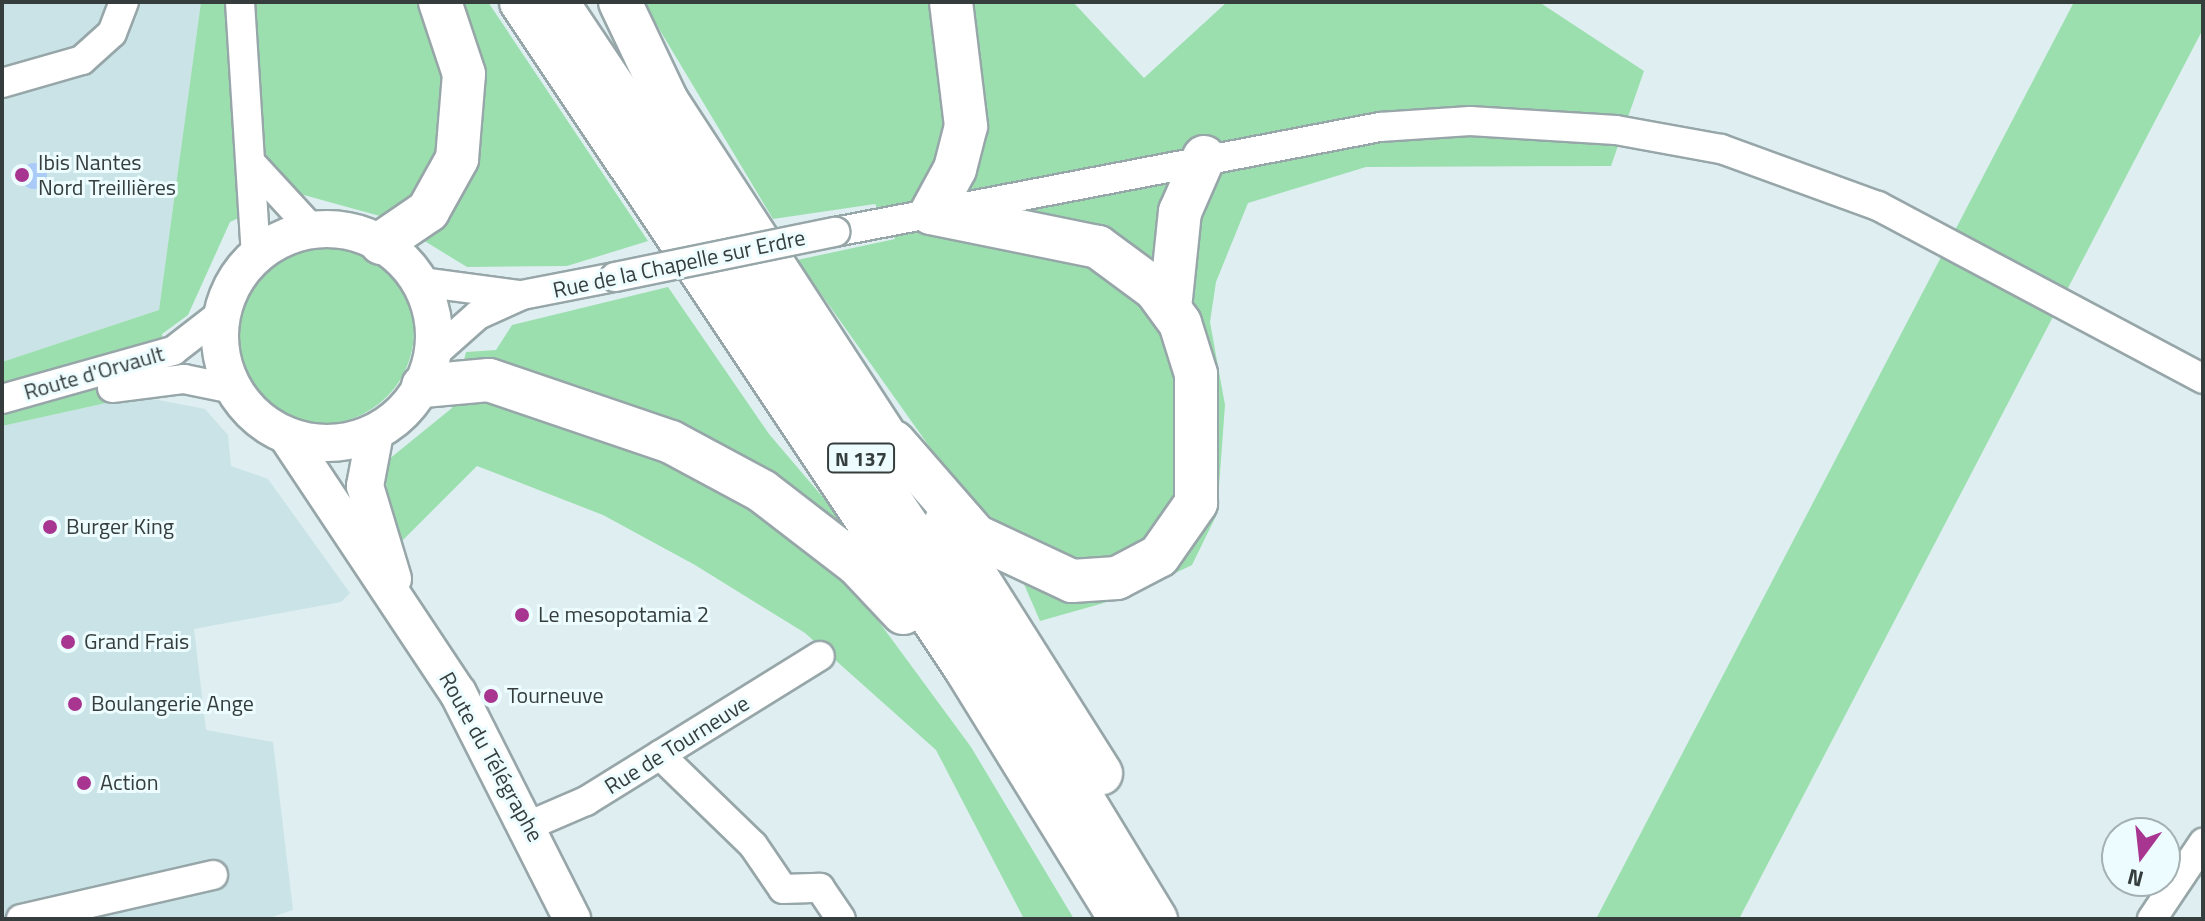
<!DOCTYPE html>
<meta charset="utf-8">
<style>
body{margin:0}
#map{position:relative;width:2205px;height:921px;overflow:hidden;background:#dfeff1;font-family:"Titillium Web",sans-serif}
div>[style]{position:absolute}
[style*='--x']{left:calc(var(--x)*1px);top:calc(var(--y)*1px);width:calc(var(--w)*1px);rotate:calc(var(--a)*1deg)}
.built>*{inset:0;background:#cae3e6}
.green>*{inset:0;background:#9bdfae}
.round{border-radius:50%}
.water>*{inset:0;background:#aacaf8}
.roads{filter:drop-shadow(2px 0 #97a6a8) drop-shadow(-2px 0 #97a6a8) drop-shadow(0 2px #97a6a8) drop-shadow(0 -2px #97a6a8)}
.minor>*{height:28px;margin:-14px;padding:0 14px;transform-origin:14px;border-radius:14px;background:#fff}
.major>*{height:36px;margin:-18px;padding:0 18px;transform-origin:18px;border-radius:18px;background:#fff}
.major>.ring{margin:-18px;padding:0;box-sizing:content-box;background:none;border:36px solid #fff;border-radius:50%}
.highway>*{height:42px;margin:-21px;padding:0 21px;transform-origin:21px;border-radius:21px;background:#fff}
.bridges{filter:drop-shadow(2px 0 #97a6a8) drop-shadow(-2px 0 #97a6a8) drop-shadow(0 2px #97a6a8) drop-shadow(0 -2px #97a6a8)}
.minor-bridge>*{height:28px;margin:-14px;padding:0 14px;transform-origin:14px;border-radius:14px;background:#fff}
.dots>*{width:22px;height:22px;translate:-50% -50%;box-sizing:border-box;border:4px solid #edfdff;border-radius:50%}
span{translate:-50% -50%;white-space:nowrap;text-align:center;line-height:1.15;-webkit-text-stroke:6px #edfdff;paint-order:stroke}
.shield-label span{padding:2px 6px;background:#edfdff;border:2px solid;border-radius:6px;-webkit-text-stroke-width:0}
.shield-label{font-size:20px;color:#363d3d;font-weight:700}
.poi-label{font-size:22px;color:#363d3d}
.left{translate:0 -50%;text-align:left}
.street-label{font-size:22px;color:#363d3d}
.frame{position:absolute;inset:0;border:4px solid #363d3d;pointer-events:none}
.north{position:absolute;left:2101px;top:817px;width:80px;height:80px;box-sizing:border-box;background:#edfdff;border:2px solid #a4b0b1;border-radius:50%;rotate:195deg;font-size:22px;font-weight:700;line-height:32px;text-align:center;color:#363d3d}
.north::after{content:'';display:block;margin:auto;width:28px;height:36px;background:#a83691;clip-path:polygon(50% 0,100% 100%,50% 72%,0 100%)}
</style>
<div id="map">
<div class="built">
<div style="clip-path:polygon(2px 2px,201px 2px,159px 310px,2px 362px)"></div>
<div style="clip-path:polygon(138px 396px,205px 409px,228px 435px,231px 466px,268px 479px,350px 593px,341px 602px,194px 629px,206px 730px,273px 742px,293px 910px,266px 919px,2px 919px,2px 426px)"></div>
</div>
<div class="green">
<div style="clip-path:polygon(201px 2px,488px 2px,648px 241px,567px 266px,467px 267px,387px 218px,293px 192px,230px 222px,188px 315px,162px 334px,171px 397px,138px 396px,2px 426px,2px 362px,159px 310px)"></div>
<div style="clip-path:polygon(643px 2px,1073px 2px,1144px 78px,1227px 2px,1539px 2px,1644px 71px,1611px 166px,1366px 167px,1248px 203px,1216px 282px,1210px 322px,1225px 405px,1217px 514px,1192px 565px,1125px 597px,1040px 621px,997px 522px,958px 487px,797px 260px,895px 239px,875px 204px,773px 219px)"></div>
<div style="clip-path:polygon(2074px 2px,2203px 2px,2203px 29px,1739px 919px,1596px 919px)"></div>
<div class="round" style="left:228px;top:238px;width:186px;height:186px"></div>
<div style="clip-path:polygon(668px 287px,769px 434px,849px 528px,846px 577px,971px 747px,1074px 919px,1024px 919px,936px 750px,805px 633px,695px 565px,603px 515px,477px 466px,396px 547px,383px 464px,452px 408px,466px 352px,496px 350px,512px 325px)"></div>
</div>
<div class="water">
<div class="round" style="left:21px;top:163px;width:26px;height:26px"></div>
</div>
<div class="roads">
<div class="minor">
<div style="--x:240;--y:2;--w:254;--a:86.4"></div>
<div style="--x:2;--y:83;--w:83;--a:-16"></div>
<div style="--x:82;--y:60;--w:40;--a:-42"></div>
<div style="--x:112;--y:33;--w:33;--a:-69"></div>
<div style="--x:252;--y:164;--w:88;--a:47.3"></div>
<div style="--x:835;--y:232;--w:555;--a:-10.91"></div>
<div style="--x:1380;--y:127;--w:90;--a:-3.8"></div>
<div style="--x:1470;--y:121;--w:146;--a:3.5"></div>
<div style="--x:1616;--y:130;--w:107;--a:10.3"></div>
<div style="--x:1721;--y:149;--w:167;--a:20"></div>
<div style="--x:1878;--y:206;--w:368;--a:28"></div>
<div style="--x:421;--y:282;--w:98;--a:7.6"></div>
<div style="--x:434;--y:354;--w:59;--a:-41.6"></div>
<div style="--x:478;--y:315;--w:48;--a:-24.4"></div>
<div style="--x:522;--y:295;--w:95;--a:-11"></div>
<div style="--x:112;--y:388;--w:73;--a:-7.1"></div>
<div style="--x:184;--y:379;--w:50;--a:11.5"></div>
<div style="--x:2;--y:399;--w:178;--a:-15.7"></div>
<div style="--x:173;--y:351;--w:62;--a:-37.8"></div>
<div style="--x:660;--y:755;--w:129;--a:44.1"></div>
<div style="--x:753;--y:845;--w:53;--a:55.7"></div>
<div style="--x:783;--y:889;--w:37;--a:-2"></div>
<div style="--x:820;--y:888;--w:37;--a:56"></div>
<div style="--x:530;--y:825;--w:61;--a:-23.2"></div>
<div style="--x:586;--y:801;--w:275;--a:-31.8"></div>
<div style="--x:21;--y:919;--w:197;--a:-12.9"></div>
<div style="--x:2152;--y:919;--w:92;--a:-56.1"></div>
</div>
<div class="major">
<div class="ring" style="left:220px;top:229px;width:178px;height:178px"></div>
<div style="--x:375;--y:433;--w:54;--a:100.7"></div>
<div style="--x:365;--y:486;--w:97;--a:73.2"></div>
<div style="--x:287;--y:436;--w:309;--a:56.4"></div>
<div style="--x:458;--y:693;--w:253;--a:63.2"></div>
</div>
<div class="highway">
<div style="--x:521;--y:2;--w:798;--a:56.29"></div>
<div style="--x:964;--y:666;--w:297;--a:58.3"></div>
<div style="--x:557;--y:2;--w:811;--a:56.21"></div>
<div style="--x:1008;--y:676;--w:285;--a:58.7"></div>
<div style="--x:620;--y:2;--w:110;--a:64.6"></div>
<div style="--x:667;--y:101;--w:436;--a:56.9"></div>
<div style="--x:381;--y:243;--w:57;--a:-34.2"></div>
<div style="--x:428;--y:211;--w:60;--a:-60.9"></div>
<div style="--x:457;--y:159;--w:85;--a:-85.3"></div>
<div style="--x:464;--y:74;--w:76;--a:-108.4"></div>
<div style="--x:1170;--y:308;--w:97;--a:-84.1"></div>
<div style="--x:1180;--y:212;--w:60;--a:-66.4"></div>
<div style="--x:423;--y:386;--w:66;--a:-5.2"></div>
<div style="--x:489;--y:380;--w:192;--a:18.8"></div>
<div style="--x:671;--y:442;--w:103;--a:28.3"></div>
<div style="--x:762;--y:491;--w:121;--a:37.6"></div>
<div style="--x:858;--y:565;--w:66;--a:46.8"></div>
<div style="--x:894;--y:442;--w:125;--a:48.9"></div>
<div style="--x:976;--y:536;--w:106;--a:25.1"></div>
<div style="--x:1072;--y:581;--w:45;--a:-3.8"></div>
<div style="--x:1117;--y:578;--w:47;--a:-27.6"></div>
<div style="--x:1159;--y:556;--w:65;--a:-55.1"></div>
<div style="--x:1196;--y:503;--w:129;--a:-90"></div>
<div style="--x:1196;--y:374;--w:53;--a:-107.4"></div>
<div style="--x:1180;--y:323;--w:42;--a:-126.3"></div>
<div style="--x:1155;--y:289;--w:71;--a:-143.6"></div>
<div style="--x:1098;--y:247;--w:170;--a:-168.5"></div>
<div style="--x:931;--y:213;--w:50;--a:-61.4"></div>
<div style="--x:955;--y:169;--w:44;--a:-75.7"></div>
<div style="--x:966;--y:126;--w:125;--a:-96.9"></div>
<div style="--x:944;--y:525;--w:294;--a:57.7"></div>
</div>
</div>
<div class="bridges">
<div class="minor-bridge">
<div style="--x:615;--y:277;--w:225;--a:-11.6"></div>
</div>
</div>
<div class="dots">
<div style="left:22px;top:175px;background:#a83691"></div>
<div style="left:50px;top:527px;background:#a83691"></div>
<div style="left:522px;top:615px;background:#a83691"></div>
<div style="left:68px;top:642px;background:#a83691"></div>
<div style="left:491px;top:696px;background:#a83691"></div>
<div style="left:75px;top:704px;background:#a83691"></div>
<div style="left:84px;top:783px;background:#a83691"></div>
</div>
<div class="shield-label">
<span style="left:861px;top:458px">N 137</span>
</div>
<div class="poi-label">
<span class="left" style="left:38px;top:175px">Ibis Nantes<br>Nord Treillières</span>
<span class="left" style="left:66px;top:527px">Burger King</span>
<span class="left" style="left:538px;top:615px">Le mesopotamia 2</span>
<span class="left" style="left:84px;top:642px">Grand Frais</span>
<span class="left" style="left:507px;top:696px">Tourneuve</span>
<span class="left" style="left:91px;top:704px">Boulangerie Ange</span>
<span class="left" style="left:100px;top:783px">Action</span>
</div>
<div class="street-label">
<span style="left:679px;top:264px;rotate:-12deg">Rue de la Chapelle sur Erdre</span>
<span style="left:94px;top:373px;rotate:-16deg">Route d'Orvault</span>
<span style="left:677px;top:745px;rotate:-32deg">Rue de Tourneuve</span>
<span style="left:491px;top:757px;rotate:61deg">Route du Télégraphe</span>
</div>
<div class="frame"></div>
<div class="north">N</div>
</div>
